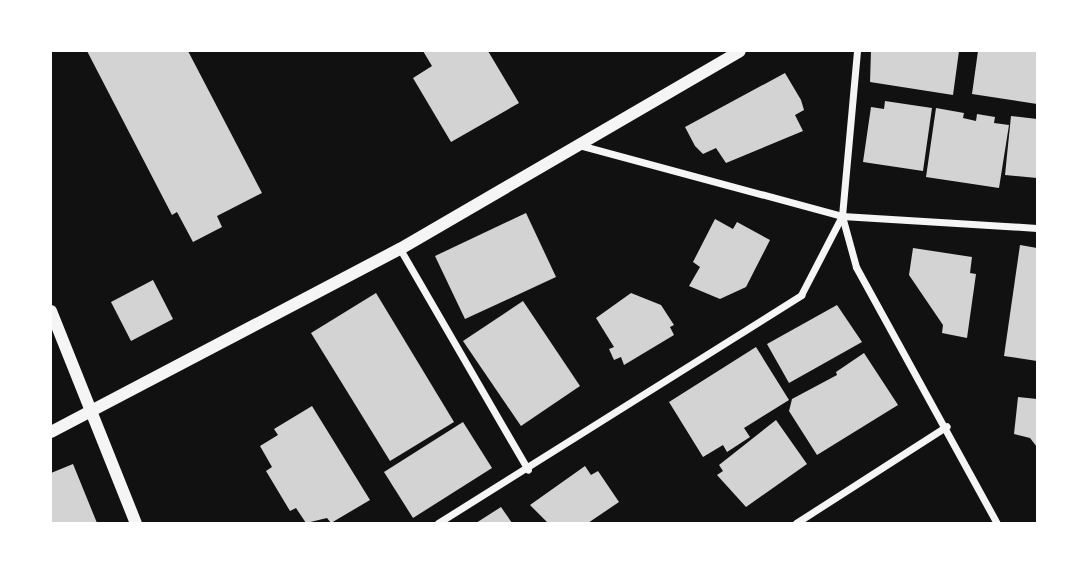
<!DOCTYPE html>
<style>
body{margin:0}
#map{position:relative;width:1088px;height:574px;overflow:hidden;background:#111;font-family:Quicksand,sans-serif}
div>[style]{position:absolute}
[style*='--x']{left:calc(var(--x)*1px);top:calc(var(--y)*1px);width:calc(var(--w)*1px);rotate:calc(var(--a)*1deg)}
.building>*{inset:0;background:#d3d3d3}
.minor>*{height:7px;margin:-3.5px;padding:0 3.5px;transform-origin:3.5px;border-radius:3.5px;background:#f5f5f5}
.tertiary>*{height:12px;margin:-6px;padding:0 6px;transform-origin:6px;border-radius:6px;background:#f5f5f5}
span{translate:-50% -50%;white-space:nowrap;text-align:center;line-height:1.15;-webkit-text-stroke:7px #fff;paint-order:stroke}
.frame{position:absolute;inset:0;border:52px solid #fff;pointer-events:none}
</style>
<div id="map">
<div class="building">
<div style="clip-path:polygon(87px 51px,188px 51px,262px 193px,217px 216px,222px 227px,193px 242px,177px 212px,172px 215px)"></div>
<div style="clip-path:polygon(423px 51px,488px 51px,519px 103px,451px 142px,413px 78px,432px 66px)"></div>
<div style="clip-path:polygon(871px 51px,959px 51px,953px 95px,870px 82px)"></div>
<div style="clip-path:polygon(978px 51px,1037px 51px,1037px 104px,972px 94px)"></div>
<div style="clip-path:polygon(785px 73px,801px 100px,804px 110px,795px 115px,803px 131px,726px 163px,716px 148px,703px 154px,695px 146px,685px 127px)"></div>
<div style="clip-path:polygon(885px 101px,932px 108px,923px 171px,863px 162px,871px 107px,884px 109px)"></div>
<div style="clip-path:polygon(936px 108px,964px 113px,963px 118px,976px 121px,977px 114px,995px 117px,994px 123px,1009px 125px,999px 188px,926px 177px)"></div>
<div style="clip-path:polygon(1011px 116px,1037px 119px,1037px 178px,1005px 175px)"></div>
<div style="clip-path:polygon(526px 213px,556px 277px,465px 319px,435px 256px)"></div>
<div style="clip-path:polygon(715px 219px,733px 229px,737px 222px,770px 240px,746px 287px,720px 299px,689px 286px,700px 267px,693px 262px)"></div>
<div style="clip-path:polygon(1020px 245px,1037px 248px,1037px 361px,1004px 356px)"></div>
<div style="clip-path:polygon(913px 248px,972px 257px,970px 273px,976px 274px,967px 338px,942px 333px,943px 325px,909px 275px)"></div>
<div style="clip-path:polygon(153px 280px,173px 319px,131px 341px,111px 302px)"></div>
<div style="clip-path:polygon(376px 293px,454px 422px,390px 461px,311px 333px)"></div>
<div style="clip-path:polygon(631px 293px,661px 305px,674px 325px,670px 327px,674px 335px,624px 365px,621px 357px,614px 360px,609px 349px,614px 347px,596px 318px)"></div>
<div style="clip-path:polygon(523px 301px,580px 386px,521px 426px,463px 341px)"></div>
<div style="clip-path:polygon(837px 305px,862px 342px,789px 383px,767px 344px)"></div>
<div style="clip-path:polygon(756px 347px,789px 400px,744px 428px,750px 437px,727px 452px,723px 445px,703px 457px,669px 402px)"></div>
<div style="clip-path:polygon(864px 353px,898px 405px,817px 455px,789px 411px,792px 399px,837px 375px,836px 372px)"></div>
<div style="clip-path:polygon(1018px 397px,1037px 399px,1037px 447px,1030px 438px,1014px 434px)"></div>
<div style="clip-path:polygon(312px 406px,370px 500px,331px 523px,327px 518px,306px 523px,296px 508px,290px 511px,266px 471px,272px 467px,260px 446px,278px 435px,274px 429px)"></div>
<div style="clip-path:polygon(776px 420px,807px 464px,746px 507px,717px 475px,723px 471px,719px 465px)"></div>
<div style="clip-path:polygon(463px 422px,492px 468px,413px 518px,384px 472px)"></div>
<div style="clip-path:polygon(73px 464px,97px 523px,51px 523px,51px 473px)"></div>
<div style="clip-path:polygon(585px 466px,591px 475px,598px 471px,619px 502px,588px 523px,548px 523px,530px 505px)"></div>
<div style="clip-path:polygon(501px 507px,512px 523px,476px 523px)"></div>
</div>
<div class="minor">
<div style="--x:857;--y:51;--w:166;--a:95.2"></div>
<div style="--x:842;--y:216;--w:53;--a:74.6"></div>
<div style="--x:856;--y:267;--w:292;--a:61.2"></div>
<div style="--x:579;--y:145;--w:272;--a:15.1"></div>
<div style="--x:842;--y:216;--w:195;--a:3.5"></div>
<div style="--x:400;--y:249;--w:255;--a:59.9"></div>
<div style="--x:438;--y:523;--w:429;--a:-32.1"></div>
<div style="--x:801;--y:295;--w:89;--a:-62.6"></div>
<div style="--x:796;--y:523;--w:179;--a:-32.7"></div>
</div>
<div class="tertiary">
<div style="--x:51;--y:311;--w:228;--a:68.2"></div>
<div style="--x:51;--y:432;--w:394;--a:-27.7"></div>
<div style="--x:400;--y:249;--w:393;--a:-30.2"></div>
</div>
<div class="frame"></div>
</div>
